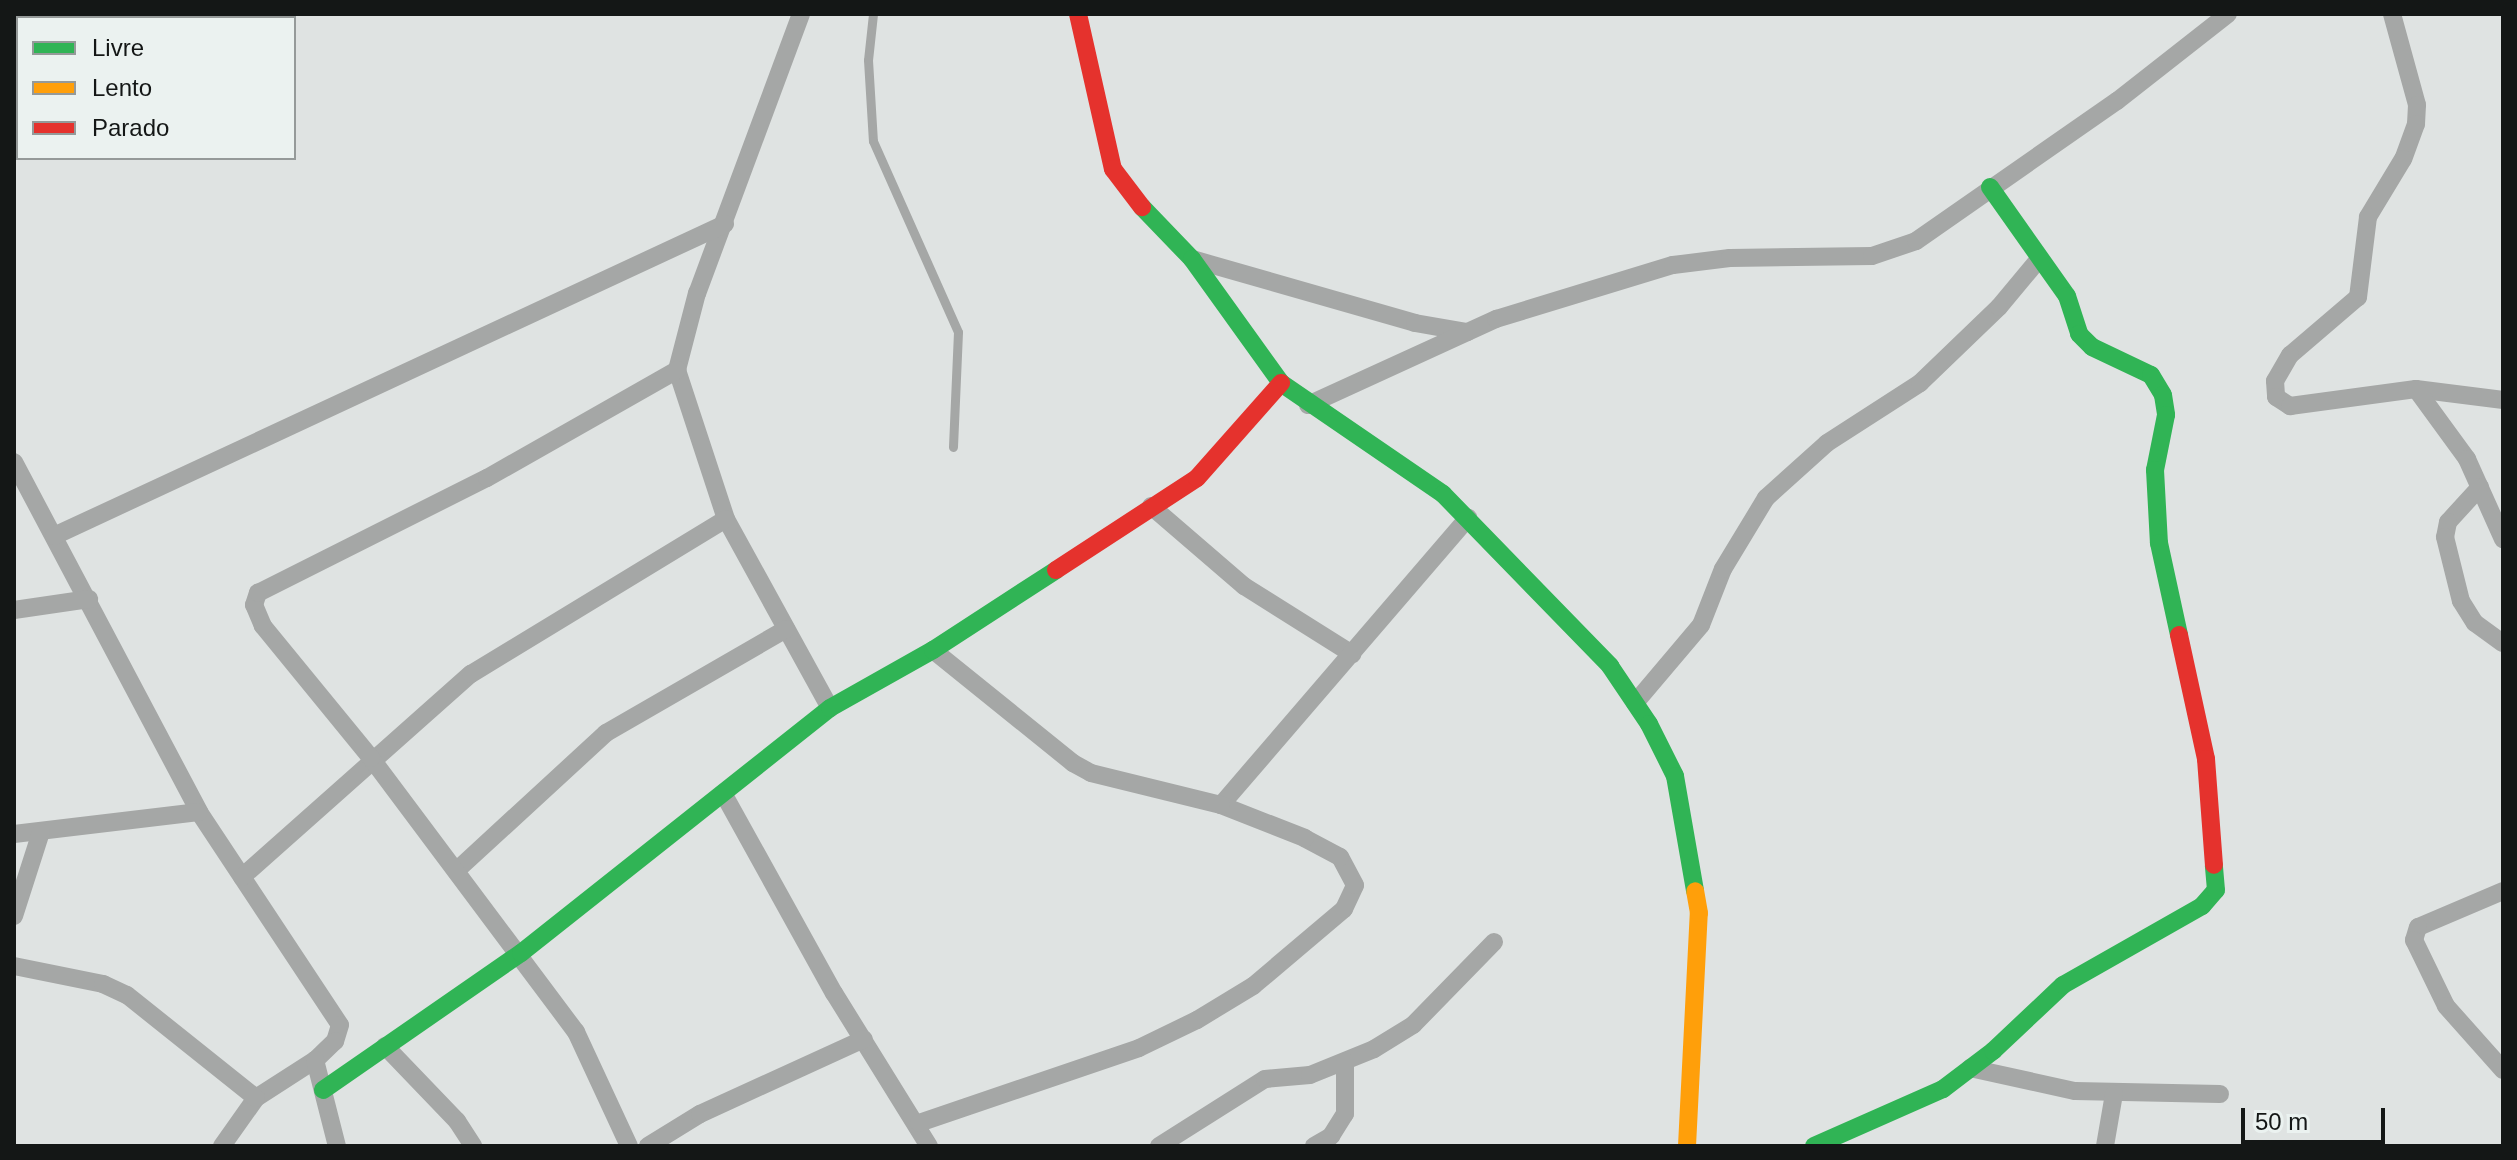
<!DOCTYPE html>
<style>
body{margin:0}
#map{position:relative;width:2517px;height:1160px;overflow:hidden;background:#dfe3e2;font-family:Helvetica,sans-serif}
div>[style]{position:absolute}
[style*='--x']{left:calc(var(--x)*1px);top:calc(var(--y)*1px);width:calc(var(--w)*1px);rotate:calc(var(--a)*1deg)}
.lane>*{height:9px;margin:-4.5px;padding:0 4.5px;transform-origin:4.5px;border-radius:4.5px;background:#a5a7a6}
.street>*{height:18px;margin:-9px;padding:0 9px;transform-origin:9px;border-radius:9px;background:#a5a7a6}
.fast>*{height:18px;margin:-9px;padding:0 9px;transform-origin:9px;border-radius:9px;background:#30b455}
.slow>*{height:18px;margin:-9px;padding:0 9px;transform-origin:9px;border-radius:9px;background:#ff9f0a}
.jam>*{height:18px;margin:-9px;padding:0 9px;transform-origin:9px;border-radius:9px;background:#e5322d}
span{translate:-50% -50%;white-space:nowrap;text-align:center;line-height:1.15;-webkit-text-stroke:8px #ebf2f0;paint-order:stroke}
.frame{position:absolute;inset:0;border:16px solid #141716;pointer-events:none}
.legend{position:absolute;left:16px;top:16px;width:280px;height:144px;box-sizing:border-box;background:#ebf2f0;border:2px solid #959a99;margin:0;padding:10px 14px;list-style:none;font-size:24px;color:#141716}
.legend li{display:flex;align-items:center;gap:16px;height:40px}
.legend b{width:40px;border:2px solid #959a99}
.scale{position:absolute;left:2241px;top:1108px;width:144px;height:36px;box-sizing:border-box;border:4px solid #141716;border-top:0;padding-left:10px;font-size:24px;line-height:28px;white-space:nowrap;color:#141716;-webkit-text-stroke:6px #ebf2f0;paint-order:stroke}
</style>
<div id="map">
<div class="lane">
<div style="--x:873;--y:14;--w:46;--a:96.2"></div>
<div style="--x:868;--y:60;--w:81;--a:86.5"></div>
<div style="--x:873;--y:141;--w:209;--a:66"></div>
<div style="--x:958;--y:332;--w:115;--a:92.5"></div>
</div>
<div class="street">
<div style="--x:801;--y:14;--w:298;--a:110.4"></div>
<div style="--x:697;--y:293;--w:80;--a:104.6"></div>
<div style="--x:677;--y:370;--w:157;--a:71.8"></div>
<div style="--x:726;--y:519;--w:216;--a:61.2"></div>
<div style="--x:2392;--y:14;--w:94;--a:74.6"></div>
<div style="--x:2417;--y:105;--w:19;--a:93"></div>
<div style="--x:2416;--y:124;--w:37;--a:110"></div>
<div style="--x:2403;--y:159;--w:68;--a:121.1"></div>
<div style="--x:2368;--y:217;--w:81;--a:97.1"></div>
<div style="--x:2358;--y:297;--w:89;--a:139.5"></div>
<div style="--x:2290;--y:355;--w:30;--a:120"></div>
<div style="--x:2275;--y:381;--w:16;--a:86"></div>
<div style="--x:2276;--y:397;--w:17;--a:33"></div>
<div style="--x:2290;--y:406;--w:127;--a:-7.7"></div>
<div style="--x:2416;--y:389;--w:88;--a:7.2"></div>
<div style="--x:1192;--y:259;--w:232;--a:16"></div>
<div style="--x:1415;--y:323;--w:53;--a:9.8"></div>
<div style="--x:2416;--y:389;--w:87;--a:53.9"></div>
<div style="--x:2467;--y:459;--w:88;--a:65.8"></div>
<div style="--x:1308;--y:405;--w:207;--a:-24.6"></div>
<div style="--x:1496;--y:319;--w:185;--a:-17"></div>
<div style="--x:1673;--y:265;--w:57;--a:-7"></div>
<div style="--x:1730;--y:258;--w:142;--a:-0.8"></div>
<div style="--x:1872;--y:256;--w:46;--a:-18.8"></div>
<div style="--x:1916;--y:241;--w:245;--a:-34.9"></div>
<div style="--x:2117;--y:101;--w:141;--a:-38.1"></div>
<div style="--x:14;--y:462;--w:396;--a:62.1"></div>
<div style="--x:199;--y:812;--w:255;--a:56.5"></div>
<div style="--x:340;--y:1025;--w:17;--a:107"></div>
<div style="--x:335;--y:1041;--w:28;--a:136"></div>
<div style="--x:315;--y:1060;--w:70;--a:147.2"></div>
<div style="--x:256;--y:1098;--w:59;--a:125.3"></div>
<div style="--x:2480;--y:487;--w:47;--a:132.4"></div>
<div style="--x:2448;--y:522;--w:15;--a:101"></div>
<div style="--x:2445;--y:537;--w:66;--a:76"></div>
<div style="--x:2461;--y:601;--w:26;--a:58"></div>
<div style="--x:2475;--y:623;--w:34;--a:36"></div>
<div style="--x:1151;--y:506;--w:123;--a:40.7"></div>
<div style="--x:1244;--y:586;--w:128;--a:32.2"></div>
<div style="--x:54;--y:536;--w:740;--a:-24.94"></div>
<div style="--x:14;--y:610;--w:76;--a:-8.3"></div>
<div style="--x:1635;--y:703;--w:102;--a:-49.8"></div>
<div style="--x:1701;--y:625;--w:60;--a:-68.6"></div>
<div style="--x:1723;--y:569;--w:83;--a:-58.8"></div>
<div style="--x:1766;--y:498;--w:82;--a:-42"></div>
<div style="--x:1827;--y:443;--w:111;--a:-32.8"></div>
<div style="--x:1920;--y:383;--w:110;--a:-43.9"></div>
<div style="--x:1999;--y:307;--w:62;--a:-50.2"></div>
<div style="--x:723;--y:793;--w:229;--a:61"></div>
<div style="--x:834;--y:993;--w:180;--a:58.2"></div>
<div style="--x:1221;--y:805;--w:379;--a:-49.3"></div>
<div style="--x:14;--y:834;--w:186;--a:-6.8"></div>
<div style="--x:456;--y:871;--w:204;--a:-42.6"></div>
<div style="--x:606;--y:733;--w:208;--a:-30"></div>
<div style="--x:242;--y:877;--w:306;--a:-41.6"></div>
<div style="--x:471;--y:674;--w:298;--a:-31.3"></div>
<div style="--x:2503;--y:891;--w:92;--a:157"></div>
<div style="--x:2418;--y:927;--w:14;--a:107"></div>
<div style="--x:2414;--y:940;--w:73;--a:64.1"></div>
<div style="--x:2446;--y:1006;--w:86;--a:48.3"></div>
<div style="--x:14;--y:916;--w:88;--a:-72.2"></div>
<div style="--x:14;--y:966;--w:91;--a:11.4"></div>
<div style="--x:103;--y:984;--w:26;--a:25"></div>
<div style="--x:127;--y:995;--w:165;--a:38.6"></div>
<div style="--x:385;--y:1046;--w:104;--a:46.2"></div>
<div style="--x:457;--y:1121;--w:30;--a:57"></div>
<div style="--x:315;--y:1060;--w:89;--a:75.7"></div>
<div style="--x:1970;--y:1068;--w:107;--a:12.4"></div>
<div style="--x:2075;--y:1091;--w:145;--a:1.2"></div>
<div style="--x:919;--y:1123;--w:232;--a:-18.8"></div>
<div style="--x:1139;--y:1048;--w:64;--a:-25.8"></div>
<div style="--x:1197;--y:1020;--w:66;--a:-31.3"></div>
<div style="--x:1253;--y:986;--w:119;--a:-40.2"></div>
<div style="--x:1344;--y:909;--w:26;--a:-65"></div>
<div style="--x:1355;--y:885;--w:32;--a:-118"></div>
<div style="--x:1340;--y:857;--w:40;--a:-152"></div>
<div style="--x:1305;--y:838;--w:90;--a:-158.6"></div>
<div style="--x:1221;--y:805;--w:134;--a:-166.2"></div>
<div style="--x:1091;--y:773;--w:21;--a:-151"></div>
<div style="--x:1073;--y:763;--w:180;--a:-141.1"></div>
<div style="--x:629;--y:1146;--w:126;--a:-114.9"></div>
<div style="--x:576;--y:1032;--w:342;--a:-126.8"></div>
<div style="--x:371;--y:758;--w:171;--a:-129.3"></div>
<div style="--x:263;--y:626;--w:23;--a:-113"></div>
<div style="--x:254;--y:605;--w:13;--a:-72"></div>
<div style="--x:258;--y:593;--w:256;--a:-26.7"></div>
<div style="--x:487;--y:478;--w:219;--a:-29.6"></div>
<div style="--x:648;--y:1146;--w:61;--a:-31.6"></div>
<div style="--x:700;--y:1114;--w:180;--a:-24.6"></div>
<div style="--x:1159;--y:1146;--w:125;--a:-32.3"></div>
<div style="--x:1265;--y:1079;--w:45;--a:-5.1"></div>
<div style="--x:1310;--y:1075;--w:69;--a:-22.1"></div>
<div style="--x:1374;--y:1049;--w:46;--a:-31.6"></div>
<div style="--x:1413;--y:1025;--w:116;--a:-45.7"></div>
<div style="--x:1314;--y:1146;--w:20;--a:-30"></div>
<div style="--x:1331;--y:1136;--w:26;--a:-58"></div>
<div style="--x:1345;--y:1114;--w:52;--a:-90"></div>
<div style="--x:2105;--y:1146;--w:53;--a:-80.2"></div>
</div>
<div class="fast">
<div style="--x:1990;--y:187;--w:133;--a:54.8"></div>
<div style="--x:2067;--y:296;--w:40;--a:72"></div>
<div style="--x:2079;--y:334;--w:18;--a:45"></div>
<div style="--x:2092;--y:347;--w:65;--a:25.4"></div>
<div style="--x:2151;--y:375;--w:23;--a:59"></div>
<div style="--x:2163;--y:395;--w:20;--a:81"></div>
<div style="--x:2166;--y:415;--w:56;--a:101.3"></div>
<div style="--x:2155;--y:470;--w:73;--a:86.9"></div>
<div style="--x:2159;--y:543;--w:94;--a:77.7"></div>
<div style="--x:1142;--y:207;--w:72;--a:46.1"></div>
<div style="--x:1192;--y:259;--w:153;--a:54.3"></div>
<div style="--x:1281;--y:383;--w:196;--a:34.4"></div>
<div style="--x:1443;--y:494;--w:240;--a:45.8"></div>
<div style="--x:1610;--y:666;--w:70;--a:56.1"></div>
<div style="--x:1649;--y:724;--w:58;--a:63.4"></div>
<div style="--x:1675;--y:776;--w:117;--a:80.1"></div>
<div style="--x:323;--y:1090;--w:241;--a:-34.7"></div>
<div style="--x:521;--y:953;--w:394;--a:-38.4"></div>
<div style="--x:830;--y:708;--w:118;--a:-29.4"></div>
<div style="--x:933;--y:650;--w:147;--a:-33"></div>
<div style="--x:1814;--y:1146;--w:141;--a:-23.8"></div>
<div style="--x:1943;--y:1089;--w:63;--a:-37.2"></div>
<div style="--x:1993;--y:1051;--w:96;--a:-43.3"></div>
<div style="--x:2063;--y:985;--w:160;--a:-29.6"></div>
<div style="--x:2202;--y:906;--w:21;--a:-49"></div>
<div style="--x:2216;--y:890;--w:25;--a:-95"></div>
</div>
<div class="slow">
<div style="--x:1687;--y:1146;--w:233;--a:-87.1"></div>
<div style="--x:1699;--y:913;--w:22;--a:-100"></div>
</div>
<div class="jam">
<div style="--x:1078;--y:14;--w:159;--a:77.3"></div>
<div style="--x:1113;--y:169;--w:48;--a:52.7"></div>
<div style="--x:1056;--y:570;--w:168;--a:-33.1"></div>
<div style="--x:1197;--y:478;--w:127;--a:-48.5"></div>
<div style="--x:2179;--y:635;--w:127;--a:77.7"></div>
<div style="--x:2206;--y:759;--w:106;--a:85.7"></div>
</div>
<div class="frame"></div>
<ul class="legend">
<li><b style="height:10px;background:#30b455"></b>Livre</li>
<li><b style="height:10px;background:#ff9f0a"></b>Lento</li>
<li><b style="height:10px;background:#e5322d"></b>Parado</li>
</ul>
<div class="scale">50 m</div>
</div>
